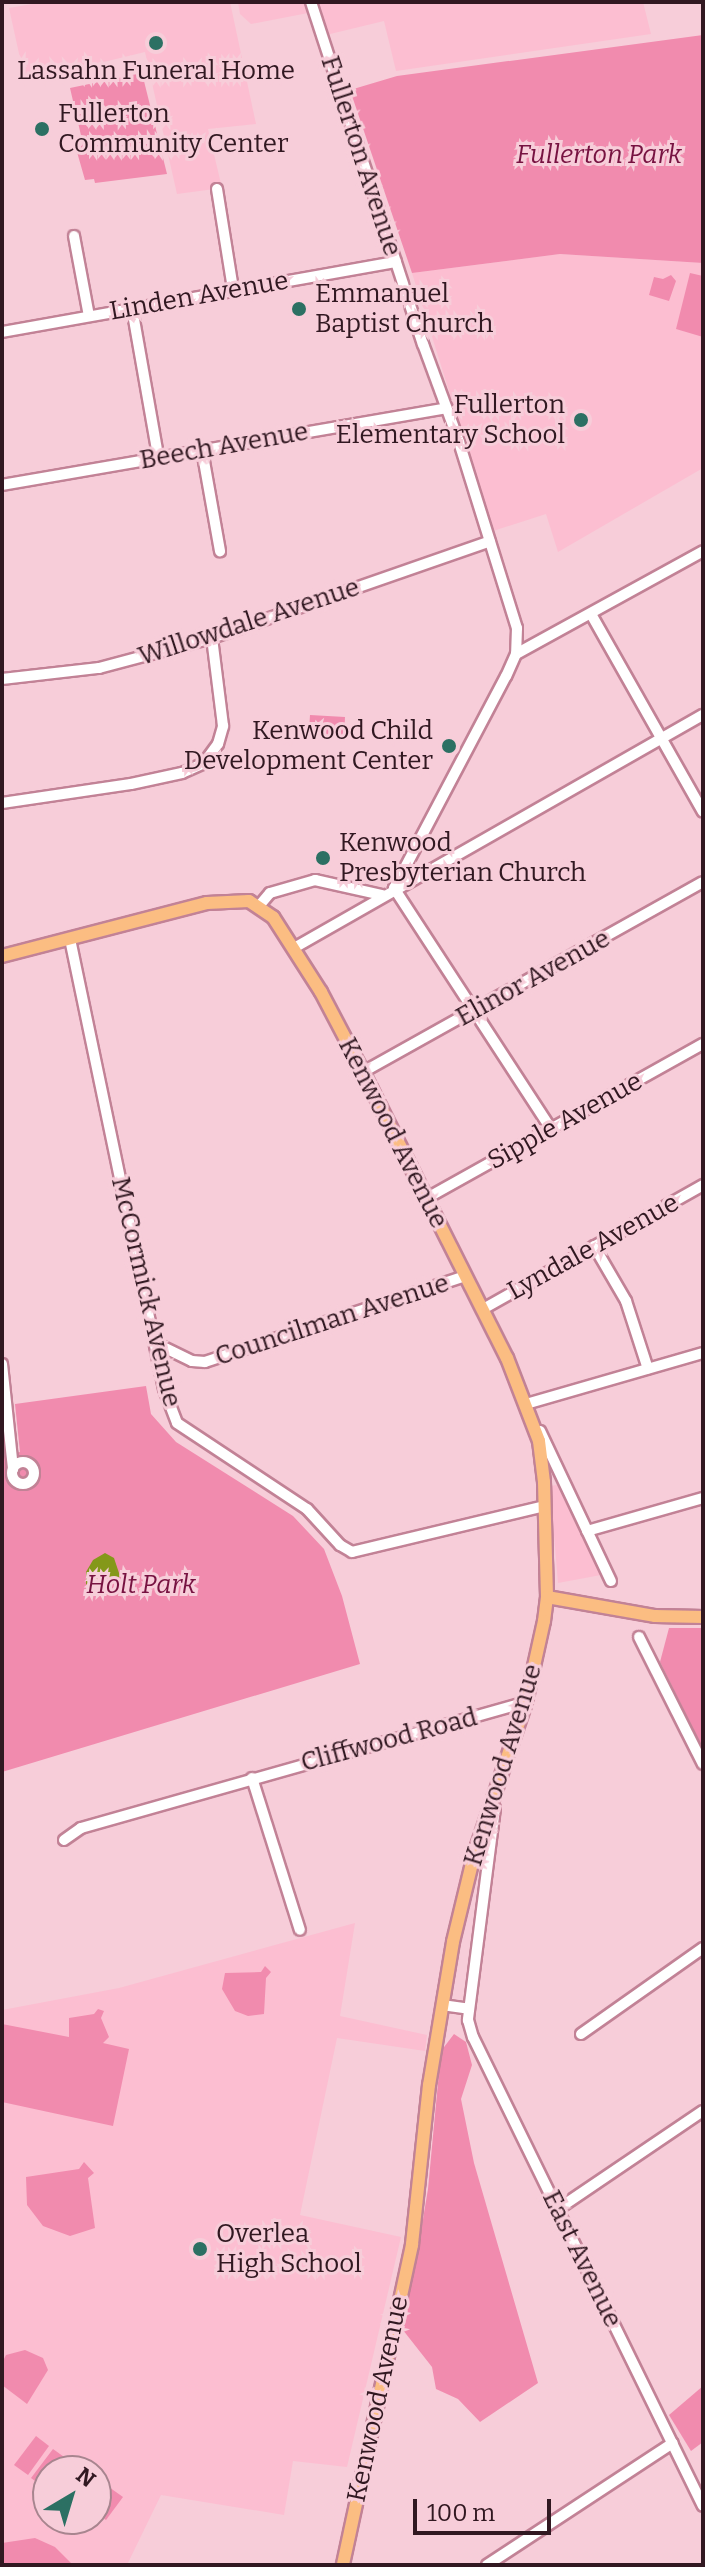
<!DOCTYPE html>
<style>
body{margin:0}
#map{position:relative;width:705px;height:2567px;overflow:hidden;background:#f7cdd9;font-family:Bitter,serif}
div>[style]{position:absolute}
[style*='--x']{left:calc(var(--x)*1px);top:calc(var(--y)*1px);width:calc(var(--w)*1px);rotate:calc(var(--a)*1deg)}
.built>*{inset:0;background:#fcbed1}
.green>*{inset:0;background:#f18bae}
.water>*{inset:0;background:#849819}
.roads{filter:drop-shadow(2px 0 #c28296) drop-shadow(-2px 0 #c28296) drop-shadow(0 2px #c28296) drop-shadow(0 -2px #c28296)}
.minor>*{height:10px;margin:-5px;padding:0 5px;transform-origin:5px;border-radius:5px;background:#fff}
.minor>.ring{margin:-5px;padding:0;box-sizing:content-box;background:none;border:10px solid #fff;border-radius:50%}
.major>*{height:12px;margin:-6px;padding:0 6px;transform-origin:6px;border-radius:6px;background:#fbbd82}
.dots>*{width:22px;height:22px;translate:-50% -50%;box-sizing:border-box;border:4px solid #f7cdd9;border-radius:50%}
span{translate:-50% -50%;white-space:nowrap;text-align:center;line-height:1.15;-webkit-text-stroke:6px #f7cdd9;paint-order:stroke}
.poi-label{font-size:26px;color:#311821}
.left{translate:0 -50%;text-align:left}
.right{translate:-100% -50%;text-align:right}
.park-label{font-size:26px;color:#771241;font-style:italic}
.street-label{font-size:26px;color:#311821}
.frame{position:absolute;inset:0;border:4px solid #311821;pointer-events:none}
.north{position:absolute;left:32px;top:2455px;width:80px;height:80px;box-sizing:border-box;background:#f7cdd9;border:2px solid #a8858f;border-radius:50%;rotate:38deg;font-size:22px;font-weight:700;line-height:32px;text-align:center;color:#311821}
.north::after{content:'';display:block;margin:auto;width:28px;height:36px;background:#2c7063;clip-path:polygon(50% 0,100% 100%,50% 72%,0 100%)}
.scale{position:absolute;left:413px;top:2499px;width:138px;height:36px;box-sizing:border-box;border:4px solid #311821;border-top:0;padding-left:10px;font-size:24px;line-height:28px;white-space:nowrap;color:#311821;-webkit-text-stroke:6px #f7cdd9;paint-order:stroke}
</style>
<div id="map">
<div class="built">
<div style="clip-path:polygon(44px 2px,230px 2px,256px 124px,208px 129px,222px 188px,177px 194px,145px 52px,25px 81px,9px 8px)"></div>
<div style="clip-path:polygon(238px 2px,305px 2px,308px 13px,251px 24px,240px 14px)"></div>
<div style="clip-path:polygon(317px 2px,643px 2px,651px 34px,396px 71px,384px 21px,326px 35px)"></div>
<div style="clip-path:polygon(560px 254px,703px 263px,703px 468px,558px 552px,546px 514px,493px 531px,412px 273px)"></div>
<div style="clip-path:polygon(557px 1485px,581px 1535px,601px 1575px,558px 1583px,550px 1486px)"></div>
<div style="clip-path:polygon(evenodd,355px 1923px,340px 2016px,427px 2035px,425px 2051px,337px 2038px,300px 2215px,401px 2237px,347px 2467px,293px 2461px,284px 2515px,161px 2495px,127px 2565px,2px 2565px,2px 2010px,119px 1988px,355px 1923px,48px 2471px,96px 2471px,96px 2519px,48px 2519px,48px 2471px)"></div>
</div>
<div class="green">
<div style="clip-path:polygon(703px 35px,703px 263px,560px 254px,412px 273px,350px 90px,397px 76px)"></div>
<div style="clip-path:polygon(142px 73px,167px 174px,95px 183px,94px 179px,85px 180px,77px 152px,83px 144px,70px 88px)"></div>
<div style="clip-path:polygon(690px 273px,703px 276px,703px 337px,676px 329px)"></div>
<div style="clip-path:polygon(671px 275px,676px 281px,669px 301px,649px 295px,654px 277px,663px 279px)"></div>
<div style="clip-path:polygon(310px 715px,345px 717px,344px 737px,309px 732px)"></div>
<div style="clip-path:polygon(146px 1386px,151px 1414px,176px 1442px,293px 1516px,324px 1549px,342px 1596px,360px 1664px,2px 1772px,2px 1456px,20px 1452px,15px 1404px)"></div>
<div style="clip-path:polygon(669px 1628px,703px 1628px,703px 1749px,660px 1662px)"></div>
<div style="clip-path:polygon(265px 1966px,271px 1972px,266px 1978px,264px 2014px,248px 2016px,235px 2011px,222px 1989px,225px 1973px,261px 1972px)"></div>
<div style="clip-path:polygon(98px 2009px,104px 2011px,101px 2018px,109px 2037px,103px 2043px,129px 2049px,113px 2126px,2px 2102px,2px 2024px,69px 2037px,69px 2018px,94px 2014px)"></div>
<div style="clip-path:polygon(454px 2034px,466px 2042px,472px 2065px,461px 2099px,474px 2163px,538px 2383px,480px 2422px,458px 2399px,436px 2389px,432px 2367px,399px 2325px,417px 2255px,428px 2189px,441px 2051px)"></div>
<div style="clip-path:polygon(84px 2162px,94px 2173px,88px 2178px,95px 2228px,70px 2236px,43px 2226px,27px 2205px,26px 2177px,79px 2169px)"></div>
<div style="clip-path:polygon(25px 2350px,43px 2358px,48px 2370px,27px 2404px,2px 2385px,2px 2363px,6px 2355px)"></div>
<div style="clip-path:polygon(703px 2386px,703px 2442px,691px 2451px,669px 2415px)"></div>
<div style="clip-path:polygon(36px 2436px,49px 2446px,28px 2475px,14px 2465px)"></div>
<div style="clip-path:polygon(53px 2449px,67px 2459px,58px 2471px,48px 2471px,45px 2488px,31px 2478px)"></div>
<div style="clip-path:polygon(106px 2485px,123px 2497px,106px 2520px,96px 2513px,96px 2498px)"></div>
<div style="clip-path:polygon(35px 2538px,55px 2547px,73px 2565px,2px 2565px,2px 2543px)"></div>
</div>
<div class="water">
<div style="clip-path:polygon(105px 1553px,114px 1558px,120px 1576px,103px 1594px,86px 1584px,86px 1572px,93px 1560px)"></div>
</div>
<div class="roads">
<div class="minor">
<div style="--x:311;--y:2;--w:360;--a:71.9"></div>
<div style="--x:423;--y:344;--w:104;--a:69.8"></div>
<div style="--x:459;--y:442;--w:195;--a:72.7"></div>
<div style="--x:517;--y:628;--w:26;--a:92"></div>
<div style="--x:516;--y:654;--w:24;--a:114"></div>
<div style="--x:506;--y:676;--w:240;--a:117.8"></div>
<div style="--x:217;--y:189;--w:101;--a:80.9"></div>
<div style="--x:74;--y:236;--w:81;--a:79.4"></div>
<div style="--x:132;--y:308;--w:150;--a:80"></div>
<div style="--x:2;--y:332;--w:400;--a:-10.1"></div>
<div style="--x:202;--y:450;--w:103;--a:79.9"></div>
<div style="--x:2;--y:485;--w:451;--a:-9.8"></div>
<div style="--x:591;--y:614;--w:227;--a:60.5"></div>
<div style="--x:516;--y:654;--w:213;--a:-28.8"></div>
<div style="--x:2;--y:679;--w:98;--a:-6.5"></div>
<div style="--x:99;--y:668;--w:117;--a:-14.9"></div>
<div style="--x:212;--y:638;--w:294;--a:-19.2"></div>
<div style="--x:2;--y:803;--w:130;--a:-8.4"></div>
<div style="--x:131;--y:784;--w:52;--a:-12.2"></div>
<div style="--x:182;--y:773;--w:24;--a:-24"></div>
<div style="--x:204;--y:763;--w:24;--a:-54"></div>
<div style="--x:218;--y:744;--w:19;--a:-74"></div>
<div style="--x:223;--y:726;--w:89;--a:-97.1"></div>
<div style="--x:394;--y:888;--w:288;--a:56.9"></div>
<div style="--x:259;--y:906;--w:17;--a:-50"></div>
<div style="--x:270;--y:893;--w:47;--a:-16.1"></div>
<div style="--x:315;--y:880;--w:69;--a:12.6"></div>
<div style="--x:70;--y:939;--w:460;--a:78.2"></div>
<div style="--x:164;--y:1389;--w:36;--a:69"></div>
<div style="--x:177;--y:1423;--w:156;--a:33.5"></div>
<div style="--x:307;--y:1509;--w:49;--a:47.5"></div>
<div style="--x:340;--y:1545;--w:14;--a:30"></div>
<div style="--x:352;--y:1552;--w:198;--a:-13.4"></div>
<div style="--x:294;--y:948;--w:471;--a:-29.7"></div>
<div style="--x:363;--y:1072;--w:389;--a:-29.2"></div>
<div style="--x:427;--y:1198;--w:316;--a:-29.2"></div>
<div style="--x:594;--y:1246;--w:64;--a:59.8"></div>
<div style="--x:626;--y:1301;--w:71;--a:72.1"></div>
<div style="--x:483;--y:1309;--w:253;--a:-29.4"></div>
<div style="--x:155;--y:1343;--w:41;--a:25.9"></div>
<div style="--x:192;--y:1361;--w:13;--a:4"></div>
<div style="--x:205;--y:1362;--w:274;--a:-18.3"></div>
<div style="--x:2;--y:1364;--w:106;--a:84"></div>
<div style="--x:526;--y:1404;--w:184;--a:-16.1"></div>
<div style="--x:540;--y:1431;--w:166;--a:64.7"></div>
<div class="ring" style="left:12px;top:1462px;width:12px;height:12px"></div>
<div style="--x:587;--y:1531;--w:121;--a:-15.9"></div>
<div style="--x:639;--y:1637;--w:142;--a:63.3"></div>
<div style="--x:252;--y:1778;--w:159;--a:72.5"></div>
<div style="--x:495;--y:1808;--w:214;--a:97.3"></div>
<div style="--x:468;--y:2020;--w:18;--a:74"></div>
<div style="--x:473;--y:2037;--w:522;--a:63.88"></div>
<div style="--x:64;--y:1840;--w:21;--a:-35"></div>
<div style="--x:81;--y:1828;--w:462;--a:-15.8"></div>
<div style="--x:442;--y:2005;--w:27;--a:8"></div>
<div style="--x:581;--y:2034;--w:149;--a:-35.2"></div>
<div style="--x:558;--y:2209;--w:175;--a:-34.1"></div>
<div style="--x:487;--y:2565;--w:222;--a:-33.3"></div>
</div>
<div class="major">
<div style="--x:2;--y:956;--w:212;--a:-14.5"></div>
<div style="--x:207;--y:903;--w:42;--a:-2.7"></div>
<div style="--x:249;--y:901;--w:29;--a:34"></div>
<div style="--x:273;--y:917;--w:89;--a:57.4"></div>
<div style="--x:321;--y:992;--w:90;--a:62.3"></div>
<div style="--x:363;--y:1072;--w:320;--a:63.3"></div>
<div style="--x:507;--y:1358;--w:89;--a:68.9"></div>
<div style="--x:539;--y:1441;--w:41;--a:83"></div>
<div style="--x:544;--y:1482;--w:115;--a:88.5"></div>
<div style="--x:547;--y:1597;--w:24;--a:97"></div>
<div style="--x:544;--y:1621;--w:83;--a:102.5"></div>
<div style="--x:526;--y:1702;--w:162;--a:108.8"></div>
<div style="--x:474;--y:1855;--w:89;--a:103.6"></div>
<div style="--x:453;--y:1942;--w:145;--a:99.5"></div>
<div style="--x:429;--y:2085;--w:161;--a:96.1"></div>
<div style="--x:412;--y:2245;--w:327;--a:102.2"></div>
<div style="--x:547;--y:1597;--w:110;--a:10"></div>
<div style="--x:655;--y:1616;--w:48;--a:1.2"></div>
</div>
</div>
<div class="dots">
<div style="left:156px;top:43px;background:#2c7063"></div>
<div style="left:42px;top:129px;background:#2c7063"></div>
<div style="left:299px;top:309px;background:#2c7063"></div>
<div style="left:581px;top:420px;background:#2c7063"></div>
<div style="left:449px;top:746px;background:#2c7063"></div>
<div style="left:323px;top:858px;background:#2c7063"></div>
<div style="left:200px;top:2249px;background:#2c7063"></div>
</div>
<div class="poi-label">
<span style="left:156px;top:71px">Lassahn Funeral Home</span>
<span class="left" style="left:58px;top:129px">Fullerton<br>Community Center</span>
<span class="left" style="left:315px;top:309px">Emmanuel<br>Baptist Church</span>
<span class="right" style="left:565px;top:420px">Fullerton<br>Elementary School</span>
<span class="right" style="left:433px;top:746px">Kenwood Child<br>Development Center</span>
<span class="left" style="left:339px;top:858px">Kenwood<br>Presbyterian Church</span>
<span class="left" style="left:216px;top:2249px">Overlea<br>High School</span>
</div>
<div class="park-label">
<span style="left:599px;top:155px">Fullerton Park</span>
<span style="left:141px;top:1585px">Holt Park</span>
</div>
<div class="street-label">
<span style="left:361px;top:156px;rotate:72deg">Fullerton Avenue</span>
<span style="left:199px;top:296px;rotate:-10deg">Linden Avenue</span>
<span style="left:224px;top:446px;rotate:-10deg">Beech Avenue</span>
<span style="left:249px;top:622px;rotate:-18deg">Willowdale Avenue</span>
<span style="left:533px;top:978px;rotate:-29deg">Elinor Avenue</span>
<span style="left:565px;top:1121px;rotate:-29deg">Sipple Avenue</span>
<span style="left:393px;top:1133px;rotate:63deg">Kenwood Avenue</span>
<span style="left:593px;top:1247px;rotate:-29deg">Lyndale Avenue</span>
<span style="left:146px;top:1292px;rotate:77deg">McCormick Avenue</span>
<span style="left:332px;top:1320px;rotate:-18deg">Councilman Avenue</span>
<span style="left:389px;top:1740px;rotate:-15deg">Cliffwood Road</span>
<span style="left:503px;top:1765px;rotate:-73deg">Kenwood Avenue</span>
<span style="left:582px;top:2259px;rotate:64deg">East Avenue</span>
<span style="left:378px;top:2399px;rotate:-78deg">Kenwood Avenue</span>
</div>
<div class="frame"></div>
<div class="north">N</div>
<div class="scale">100 m</div>
</div>
